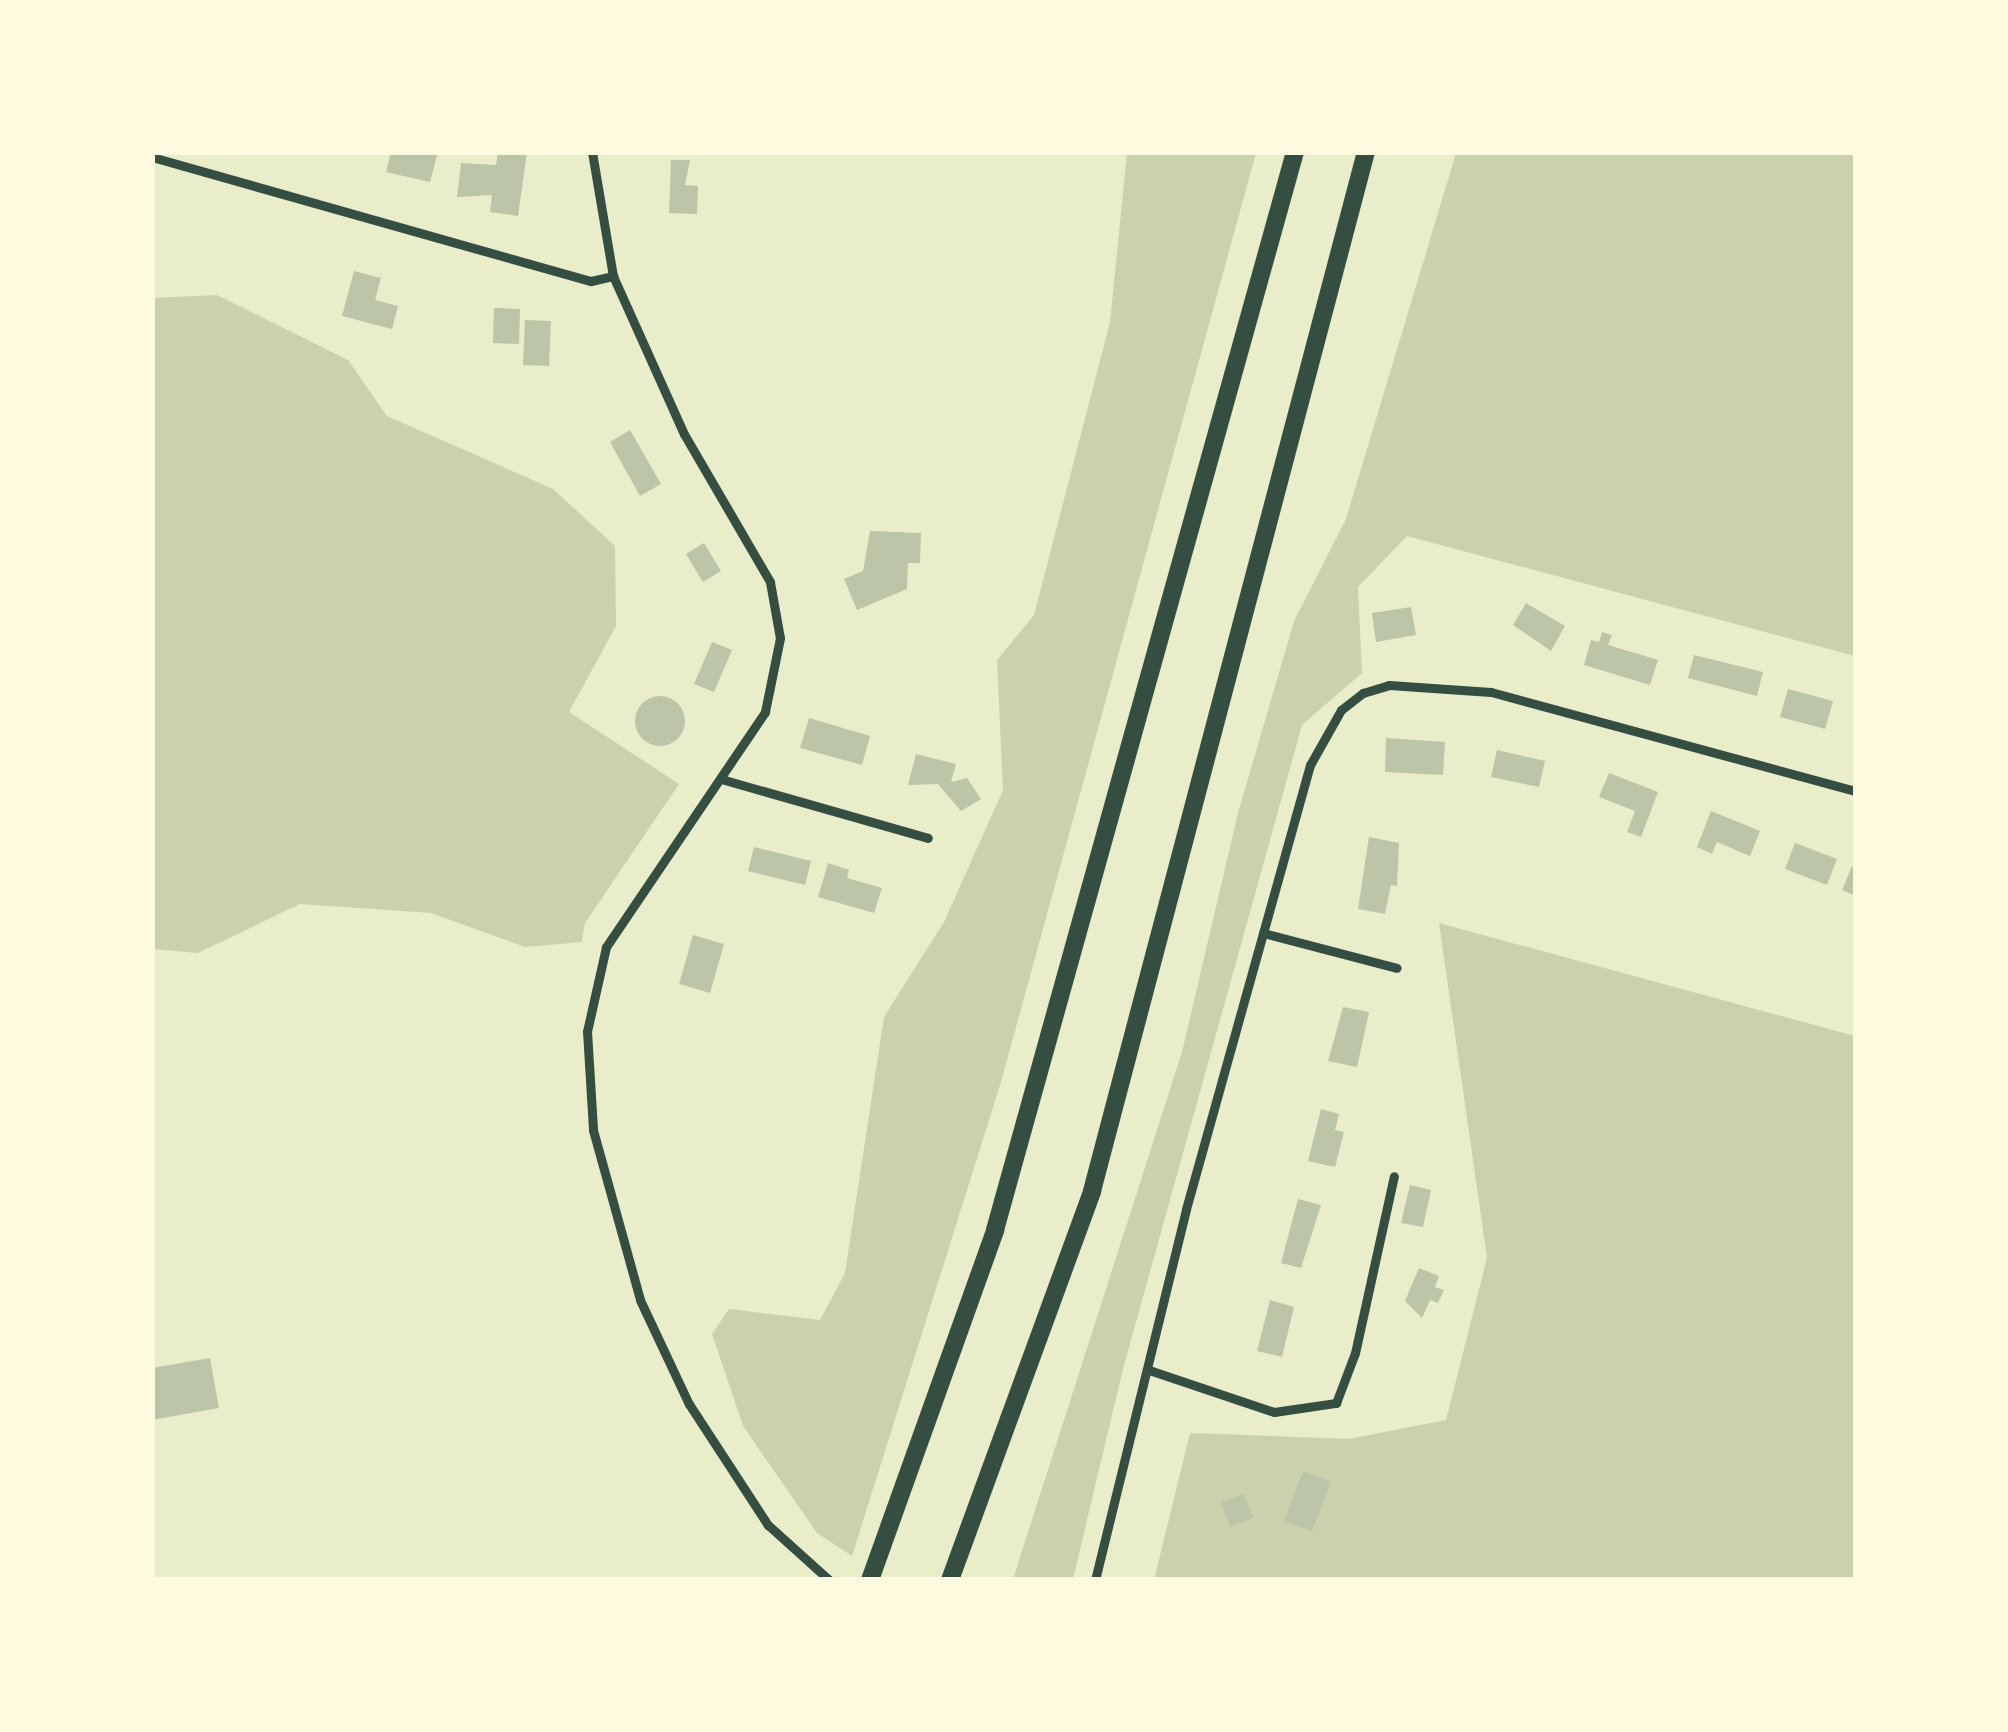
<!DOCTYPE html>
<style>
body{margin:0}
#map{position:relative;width:2008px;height:1732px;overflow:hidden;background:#e9edc9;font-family:Rubik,sans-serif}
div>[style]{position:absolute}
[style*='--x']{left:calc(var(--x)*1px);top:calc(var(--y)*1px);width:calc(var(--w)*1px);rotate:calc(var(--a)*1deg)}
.green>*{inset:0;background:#cad2ad}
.building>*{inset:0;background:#bcc5a7}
.round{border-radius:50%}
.minor>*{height:9px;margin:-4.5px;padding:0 4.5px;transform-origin:4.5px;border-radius:4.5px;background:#344e41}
.motorway>*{height:18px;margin:-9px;padding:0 9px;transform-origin:9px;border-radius:9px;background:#344e41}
span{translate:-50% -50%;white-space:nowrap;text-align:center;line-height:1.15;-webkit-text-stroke:8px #fefae0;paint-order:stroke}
.frame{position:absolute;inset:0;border:155px solid #fefae0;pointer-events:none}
</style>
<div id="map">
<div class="green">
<div style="clip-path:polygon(1127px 153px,1256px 153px,1001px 1082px,852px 1556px,817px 1533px,743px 1426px,712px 1334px,729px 1309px,820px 1320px,845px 1273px,884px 1017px,944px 922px,1003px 790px,997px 660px,1034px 615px,1110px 322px)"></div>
<div style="clip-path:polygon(1456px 153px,1855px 153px,1855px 656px,1407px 536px,1358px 587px,1362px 673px,1302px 725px,1123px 1369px,1073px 1579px,1013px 1579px,1182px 1052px,1238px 813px,1294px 621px,1346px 519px)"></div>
<div style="clip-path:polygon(217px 295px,348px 360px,387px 416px,553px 489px,615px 546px,616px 626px,569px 712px,679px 784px,585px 923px,582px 942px,525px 947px,431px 913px,300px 904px,198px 953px,153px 949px,153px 298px)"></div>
<div style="clip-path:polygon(1439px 923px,1855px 1036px,1855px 1579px,1154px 1580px,1190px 1433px,1349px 1439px,1446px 1420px,1487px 1258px)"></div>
</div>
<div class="building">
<div style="clip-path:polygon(391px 152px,437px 155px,430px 182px,386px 172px)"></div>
<div style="clip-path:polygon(498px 152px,527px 152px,518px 216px,490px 212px,492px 195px,457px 197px,461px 163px,496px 165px)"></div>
<div style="clip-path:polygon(671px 160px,690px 160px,685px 185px,698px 186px,697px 214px,669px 213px)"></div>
<div style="clip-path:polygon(354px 271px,381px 278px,375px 300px,398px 306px,392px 329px,342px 316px)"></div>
<div style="clip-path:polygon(494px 308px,520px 309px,519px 344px,493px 343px)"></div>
<div style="clip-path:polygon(525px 320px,551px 321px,549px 366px,523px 365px)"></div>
<div style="clip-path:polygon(630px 430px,661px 484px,640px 496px,610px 442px)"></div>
<div style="clip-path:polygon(870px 531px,921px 533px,920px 563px,908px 563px,907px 589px,857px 610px,844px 579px,863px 571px)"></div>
<div style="clip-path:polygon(704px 543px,721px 571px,703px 582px,686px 554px)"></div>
<div style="clip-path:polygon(1526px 603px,1565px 626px,1551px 651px,1513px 625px)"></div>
<div style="clip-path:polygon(1411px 607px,1416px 635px,1376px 642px,1372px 613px)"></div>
<div style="clip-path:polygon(1602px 632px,1612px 635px,1608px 645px,1658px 660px,1650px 685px,1584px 665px,1591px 640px,1599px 642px)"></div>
<div style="clip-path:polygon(712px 642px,732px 650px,714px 692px,694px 684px)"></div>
<div style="clip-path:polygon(1694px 655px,1763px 672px,1757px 696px,1688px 678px)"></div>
<div style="clip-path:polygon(1788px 689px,1833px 701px,1825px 729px,1780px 717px)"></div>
<div class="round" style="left:635px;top:696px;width:50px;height:50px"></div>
<div style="clip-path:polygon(809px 718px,870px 736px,862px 765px,800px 748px)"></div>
<div style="clip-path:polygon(1386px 738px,1445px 742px,1443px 775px,1385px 772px)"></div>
<div style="clip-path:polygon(1497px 750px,1545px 761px,1539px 787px,1491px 777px)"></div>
<div style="clip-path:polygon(916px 754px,956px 764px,951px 782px,967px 778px,981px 799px,961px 811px,938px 784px,908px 785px)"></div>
<div style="clip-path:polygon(1609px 773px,1658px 792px,1641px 837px,1627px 832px,1635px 811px,1599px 797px)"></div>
<div style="clip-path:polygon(1711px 811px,1760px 831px,1750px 856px,1717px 842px,1712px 854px,1697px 847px)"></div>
<div style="clip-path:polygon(1369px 837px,1399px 843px,1397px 886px,1391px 885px,1385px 914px,1358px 909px)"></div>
<div style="clip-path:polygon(1795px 843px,1837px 859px,1827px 885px,1785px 869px)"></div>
<div style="clip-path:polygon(754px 847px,811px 861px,805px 885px,748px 871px)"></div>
<div style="clip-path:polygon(828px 863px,849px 870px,847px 878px,882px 888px,874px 913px,818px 897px)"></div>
<div style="clip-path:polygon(1852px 866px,1856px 867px,1856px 896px,1842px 890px)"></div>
<div style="clip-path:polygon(693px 935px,724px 944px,710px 993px,679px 984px)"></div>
<div style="clip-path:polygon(1343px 1007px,1369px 1012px,1357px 1067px,1328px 1061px)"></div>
<div style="clip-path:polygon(1321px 1109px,1339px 1114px,1335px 1130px,1344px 1132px,1335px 1167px,1308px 1161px)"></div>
<div style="clip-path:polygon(1410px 1185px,1431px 1190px,1423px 1227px,1401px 1223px)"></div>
<div style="clip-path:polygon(1298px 1199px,1321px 1205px,1301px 1268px,1281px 1263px)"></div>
<div style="clip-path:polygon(1419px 1268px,1439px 1276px,1435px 1287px,1444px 1290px,1438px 1303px,1430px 1300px,1422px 1318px,1405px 1301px)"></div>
<div style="clip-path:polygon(1270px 1300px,1294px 1307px,1282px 1357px,1257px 1351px)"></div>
<div style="clip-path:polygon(210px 1358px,219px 1408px,152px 1420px,152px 1368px)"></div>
<div style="clip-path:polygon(1303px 1471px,1331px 1482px,1312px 1531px,1284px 1521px)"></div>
<div style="clip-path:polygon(1244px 1494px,1253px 1518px,1230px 1527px,1221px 1502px)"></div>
</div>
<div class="minor">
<div style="--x:592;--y:152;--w:126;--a:80.4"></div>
<div style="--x:613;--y:276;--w:173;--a:65.8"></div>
<div style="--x:684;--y:434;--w:171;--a:59.8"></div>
<div style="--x:770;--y:582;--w:57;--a:79.9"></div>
<div style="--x:780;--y:638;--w:76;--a:101.5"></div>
<div style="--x:765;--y:712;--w:284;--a:124.1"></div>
<div style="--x:606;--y:947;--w:86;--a:102.7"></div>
<div style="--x:587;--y:1031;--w:99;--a:86.5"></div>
<div style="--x:593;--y:1130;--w:176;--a:74.5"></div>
<div style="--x:640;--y:1300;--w:115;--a:64.8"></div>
<div style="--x:689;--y:1404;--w:145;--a:56.9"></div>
<div style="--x:768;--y:1525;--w:82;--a:42"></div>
<div style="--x:152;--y:157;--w:456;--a:15.8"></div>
<div style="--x:591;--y:281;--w:23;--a:-13"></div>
<div style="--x:721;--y:779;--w:215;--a:15.9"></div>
<div style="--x:1263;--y:933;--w:138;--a:14.6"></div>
<div style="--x:1149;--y:1370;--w:132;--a:18.6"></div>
<div style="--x:1274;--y:1412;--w:63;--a:-8.3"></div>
<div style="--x:1336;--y:1403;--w:53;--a:-69.2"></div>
<div style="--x:1355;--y:1353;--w:181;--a:-77.6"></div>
<div style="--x:1095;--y:1580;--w:382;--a:-76.2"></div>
<div style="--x:1186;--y:1209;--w:461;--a:-74.4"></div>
<div style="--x:1310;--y:765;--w:63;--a:-60.6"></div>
<div style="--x:1341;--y:710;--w:28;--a:-38"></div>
<div style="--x:1363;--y:693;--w:27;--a:-17"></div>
<div style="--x:1389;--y:685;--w:102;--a:3.9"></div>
<div style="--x:1491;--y:692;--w:378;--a:15.2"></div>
</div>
<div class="motorway">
<div style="--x:870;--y:1580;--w:372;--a:-70.3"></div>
<div style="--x:995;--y:1230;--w:1119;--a:-74.45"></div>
<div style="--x:950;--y:1580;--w:414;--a:-69.9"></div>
<div style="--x:1092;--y:1191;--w:1075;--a:-75.23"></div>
</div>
<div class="frame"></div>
</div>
